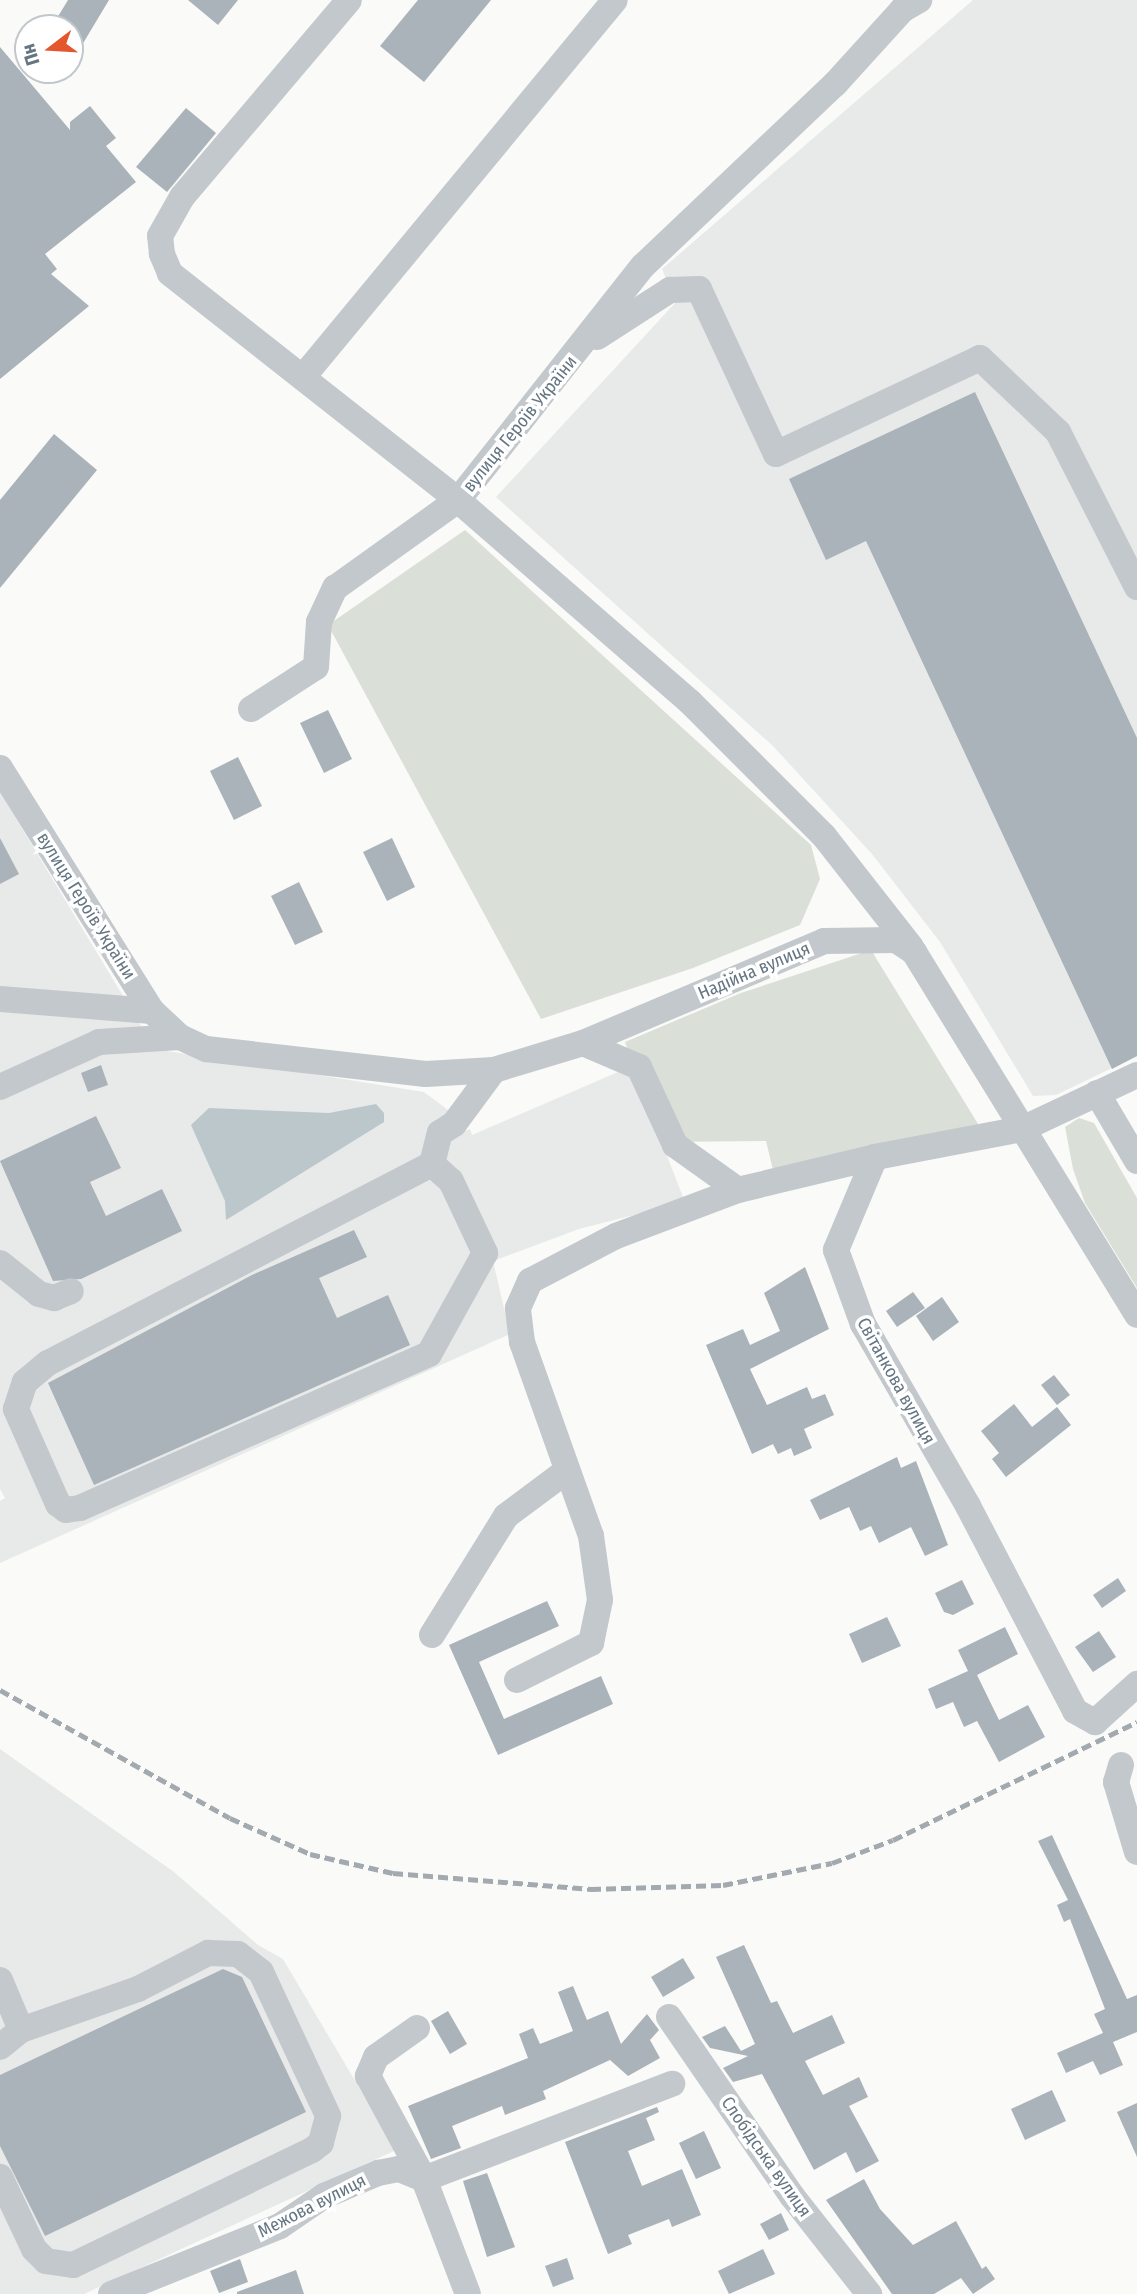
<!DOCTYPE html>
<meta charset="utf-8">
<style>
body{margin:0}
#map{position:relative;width:1137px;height:2294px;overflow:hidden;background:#fafaf8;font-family:"Fira Sans Condensed",sans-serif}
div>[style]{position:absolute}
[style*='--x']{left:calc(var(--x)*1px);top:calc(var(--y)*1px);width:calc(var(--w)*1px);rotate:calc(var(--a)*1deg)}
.built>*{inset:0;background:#e8e9e9}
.green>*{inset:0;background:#dadfd7}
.water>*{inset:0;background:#bbc7cb}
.building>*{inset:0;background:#aab3b9}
.minor>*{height:26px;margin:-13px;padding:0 13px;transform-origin:13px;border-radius:13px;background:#c3c8cc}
.rail>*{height:5px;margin-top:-2.5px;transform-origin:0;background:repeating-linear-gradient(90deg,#a2aab0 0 10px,transparent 0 15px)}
span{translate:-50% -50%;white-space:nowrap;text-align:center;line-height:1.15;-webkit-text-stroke:7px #fff;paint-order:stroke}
.street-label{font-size:18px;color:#657683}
.north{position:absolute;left:14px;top:14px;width:70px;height:70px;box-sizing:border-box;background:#fff;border:2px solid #c1c8cd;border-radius:50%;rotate:253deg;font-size:19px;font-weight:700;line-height:28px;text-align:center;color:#657683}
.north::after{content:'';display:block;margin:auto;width:24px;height:32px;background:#e4572e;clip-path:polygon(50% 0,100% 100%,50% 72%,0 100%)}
</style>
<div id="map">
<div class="built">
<div style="clip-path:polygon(973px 0,1137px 0,1137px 1056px,1056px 1095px,1033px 1096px,940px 942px,872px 854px,773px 746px,496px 497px,676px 302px,662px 269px)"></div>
<div style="clip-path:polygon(0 792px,155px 1049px,424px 1092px,448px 1110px,458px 1134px,470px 1129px,472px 1135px,625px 1069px,635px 1074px,685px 1202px,579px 1229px,493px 1261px,510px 1334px,0 1563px,0 1501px,5px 1498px,0 1489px)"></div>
<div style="clip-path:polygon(0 1749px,174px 1872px,258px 1945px,283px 1959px,396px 2150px,84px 2294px,0 2294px)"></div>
</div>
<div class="green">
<div style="clip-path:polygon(465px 530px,811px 845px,820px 879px,800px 925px,693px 968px,541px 1019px,328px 625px)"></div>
<div style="clip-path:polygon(871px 950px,983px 1132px,773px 1170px,766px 1141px,662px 1142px,625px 1042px,741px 993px)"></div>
<div style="clip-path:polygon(1079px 1118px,1094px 1123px,1137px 1198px,1137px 1288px,1085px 1203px,1073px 1169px,1065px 1127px)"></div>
</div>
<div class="water">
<div style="clip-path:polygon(376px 1104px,384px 1113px,384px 1122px,226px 1220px,225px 1201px,191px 1125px,209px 1108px,329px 1113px)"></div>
</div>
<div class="building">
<div style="clip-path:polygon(68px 0,109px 0,70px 65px,70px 28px,51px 28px)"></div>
<div style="clip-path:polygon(188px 0,238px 0,218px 25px)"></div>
<div style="clip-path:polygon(418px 0,491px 0,424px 82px,380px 46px)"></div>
<div style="clip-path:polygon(0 47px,70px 130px,70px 122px,90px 106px,116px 138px,106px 146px,136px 182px,45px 254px,57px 269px,51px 274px,89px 306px,0 379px)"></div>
<div style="clip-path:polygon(186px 108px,216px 133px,167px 192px,136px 167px)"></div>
<div style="clip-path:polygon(975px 392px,1137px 738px,1137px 1056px,1112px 1069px,866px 541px,826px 560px,789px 479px)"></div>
<div style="clip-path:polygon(54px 434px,97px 470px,0 588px,0 500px)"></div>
<div style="clip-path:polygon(328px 710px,352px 759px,324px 773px,300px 723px)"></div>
<div style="clip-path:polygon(238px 757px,262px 806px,234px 820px,210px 771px)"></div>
<div style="clip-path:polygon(0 838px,19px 874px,0 884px)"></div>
<div style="clip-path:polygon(392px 838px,415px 887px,387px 901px,363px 852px)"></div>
<div style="clip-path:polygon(299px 882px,323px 932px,295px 945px,271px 896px)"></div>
<div style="clip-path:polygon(101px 1065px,108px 1085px,88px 1092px,81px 1073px)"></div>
<div style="clip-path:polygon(96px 1116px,121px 1168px,90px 1182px,106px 1216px,162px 1189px,182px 1231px,81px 1279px,53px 1281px,0 1161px)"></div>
<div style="clip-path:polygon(354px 1230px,367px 1257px,319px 1278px,337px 1318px,388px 1295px,410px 1345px,94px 1485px,48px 1383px,252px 1275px)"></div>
<div style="clip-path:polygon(805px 1267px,829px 1329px,750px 1369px,767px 1405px,807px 1387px,812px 1399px,825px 1394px,834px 1415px,804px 1429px,812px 1448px,794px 1456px,791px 1448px,778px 1454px,773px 1444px,752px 1454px,706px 1345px,743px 1329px,750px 1345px,780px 1331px,764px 1293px)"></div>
<div style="clip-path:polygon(913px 1292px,925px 1308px,897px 1327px,886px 1311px)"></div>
<div style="clip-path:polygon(942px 1297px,959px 1322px,933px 1341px,916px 1316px)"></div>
<div style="clip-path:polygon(1054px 1375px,1070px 1395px,1057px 1405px,1041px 1385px)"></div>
<div style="clip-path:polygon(1014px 1404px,1032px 1427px,1057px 1407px,1071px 1425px,1006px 1477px,992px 1459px,999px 1453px,981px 1431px)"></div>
<div style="clip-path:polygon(897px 1457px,901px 1468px,916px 1461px,948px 1545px,925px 1556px,911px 1527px,879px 1543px,871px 1526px,860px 1531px,849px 1507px,820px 1520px,810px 1500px)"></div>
<div style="clip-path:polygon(1118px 1578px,1126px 1591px,1102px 1608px,1093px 1595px)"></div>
<div style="clip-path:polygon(962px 1580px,974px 1604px,953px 1615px,944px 1612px,935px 1593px)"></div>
<div style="clip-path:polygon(547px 1601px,559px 1626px,479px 1662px,504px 1719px,601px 1676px,613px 1704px,498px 1755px,449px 1645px)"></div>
<div style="clip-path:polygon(887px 1617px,901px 1646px,862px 1663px,849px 1634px)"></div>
<div style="clip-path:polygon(1005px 1627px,1018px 1654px,977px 1675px,999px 1720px,1028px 1705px,1045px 1737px,999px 1762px,977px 1721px,964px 1727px,953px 1702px,936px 1709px,928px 1689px,968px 1671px,958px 1650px)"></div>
<div style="clip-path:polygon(1099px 1631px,1116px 1657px,1093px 1672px,1075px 1647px)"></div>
<div style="clip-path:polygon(1052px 1835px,1127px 1999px,1137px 1995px,1137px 2032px,1113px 2042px,1123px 2065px,1100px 2075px,1093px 2061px,1066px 2073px,1057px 2053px,1103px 2033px,1094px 2014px,1105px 2009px,1070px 1919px,1064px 1922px,1057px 1905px,1068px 1900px,1038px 1841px)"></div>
<div style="clip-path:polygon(744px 1945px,771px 2003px,777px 2001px,793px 2033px,832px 2015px,845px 2043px,805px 2061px,823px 2095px,859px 2077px,868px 2097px,849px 2106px,879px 2161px,856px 2173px,846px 2152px,814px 2170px,762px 2074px,733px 2082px,723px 2068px,748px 2056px,710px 2048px,702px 2037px,725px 2026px,741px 2051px,755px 2044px,716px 1957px)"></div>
<div style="clip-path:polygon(683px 1958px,695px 1978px,663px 1997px,651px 1977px)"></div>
<div style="clip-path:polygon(223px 1969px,242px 1977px,306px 2112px,45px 2236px,0 2146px,0 2075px)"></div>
<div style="clip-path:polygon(573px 1986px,587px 2020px,608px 2011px,621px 2044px,647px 2014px,659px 2030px,650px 2040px,660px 2058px,628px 2076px,610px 2060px,543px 2091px,546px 2099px,505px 2115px,502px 2106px,452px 2126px,461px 2148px,431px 2159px,408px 2106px,528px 2058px,519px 2034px,533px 2028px,540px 2044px,573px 2031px,558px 1992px)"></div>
<div style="clip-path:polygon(448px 2011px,467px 2044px,450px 2054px,431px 2021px)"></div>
<div style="clip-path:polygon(1052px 2090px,1066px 2121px,1025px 2140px,1011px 2109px)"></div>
<div style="clip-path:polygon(1137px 2103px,1137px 2157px,1117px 2112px)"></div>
<div style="clip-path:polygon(657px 2107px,659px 2112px,646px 2118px,655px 2140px,628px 2151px,642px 2186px,682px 2169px,701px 2215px,672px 2227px,669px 2219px,628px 2235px,632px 2244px,608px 2254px,565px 2142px)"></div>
<div style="clip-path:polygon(704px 2131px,721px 2168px,696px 2179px,679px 2143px)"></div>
<div style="clip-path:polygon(487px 2173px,515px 2247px,487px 2257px,463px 2181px)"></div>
<div style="clip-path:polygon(864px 2179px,880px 2209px,913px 2245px,956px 2221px,982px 2269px,986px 2266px,995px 2279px,973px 2294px,961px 2278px,934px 2294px,892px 2294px,826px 2200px)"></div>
<div style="clip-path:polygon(781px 2213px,789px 2230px,769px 2240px,760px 2224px)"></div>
<div style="clip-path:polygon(763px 2249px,775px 2274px,729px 2294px,718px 2271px)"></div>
<div style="clip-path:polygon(567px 2258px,574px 2279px,553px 2287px,545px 2266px)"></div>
<div style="clip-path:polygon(240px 2259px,248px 2282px,219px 2293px,210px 2271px)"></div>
<div style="clip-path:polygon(296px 2270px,304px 2294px,237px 2294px,237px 2292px)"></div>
</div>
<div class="minor">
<div style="--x:597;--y:337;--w:87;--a:-32.8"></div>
<div style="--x:670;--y:290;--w:29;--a:-2"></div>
<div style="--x:699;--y:289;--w:182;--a:65"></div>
<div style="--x:776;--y:454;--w:225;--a:-25.2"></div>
<div style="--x:980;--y:358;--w:108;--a:43.5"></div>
<div style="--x:1058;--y:432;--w:174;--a:63"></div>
<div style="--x:303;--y:377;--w:489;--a:-50.4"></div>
<div style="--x:251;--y:709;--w:77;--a:-32.9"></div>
<div style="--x:316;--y:667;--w:45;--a:-86.2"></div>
<div style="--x:319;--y:622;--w:38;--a:-65"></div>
<div style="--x:335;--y:588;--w:151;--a:-35.6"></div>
<div style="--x:458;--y:500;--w:367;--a:-141.8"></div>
<div style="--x:170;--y:273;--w:21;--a:-113"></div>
<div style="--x:162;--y:254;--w:18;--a:-96"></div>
<div style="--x:160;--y:236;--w:45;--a:-60.6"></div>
<div style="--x:182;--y:197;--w:258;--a:-49.7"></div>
<div style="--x:0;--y:768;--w:287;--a:58"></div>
<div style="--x:152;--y:1011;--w:38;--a:43"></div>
<div style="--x:180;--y:1037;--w:29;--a:25"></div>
<div style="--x:206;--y:1049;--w:221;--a:6.5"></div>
<div style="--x:426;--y:1074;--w:68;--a:-3.4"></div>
<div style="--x:494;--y:1070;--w:93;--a:-16.9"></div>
<div style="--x:583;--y:1043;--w:262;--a:-22.9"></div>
<div style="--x:824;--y:941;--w:72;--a:-0.8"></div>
<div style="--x:896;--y:940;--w:22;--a:34"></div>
<div style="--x:914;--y:952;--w:426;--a:58.4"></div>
<div style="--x:911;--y:947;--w:141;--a:-128.1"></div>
<div style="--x:824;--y:836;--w:190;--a:-135"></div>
<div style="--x:690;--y:702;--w:308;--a:-139"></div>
<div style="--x:458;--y:500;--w:298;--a:-51.7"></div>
<div style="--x:643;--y:266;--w:265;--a:-43.5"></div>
<div style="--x:835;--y:84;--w:100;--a:-47.8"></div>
<div style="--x:902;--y:10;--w:20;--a:-30"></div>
<div style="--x:0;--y:999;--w:152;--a:4.5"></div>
<div style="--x:583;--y:1043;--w:61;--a:23.2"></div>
<div style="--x:639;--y:1067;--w:86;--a:65.2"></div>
<div style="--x:675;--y:1145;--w:77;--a:35.5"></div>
<div style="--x:1137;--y:1075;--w:127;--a:154.8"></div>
<div style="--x:1022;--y:1129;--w:150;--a:169.2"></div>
<div style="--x:875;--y:1157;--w:101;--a:112.8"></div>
<div style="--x:836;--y:1250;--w:79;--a:70"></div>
<div style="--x:863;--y:1324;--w:210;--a:60"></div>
<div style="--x:968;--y:1506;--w:231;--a:62.4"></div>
<div style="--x:1075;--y:1711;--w:23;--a:29"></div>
<div style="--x:1095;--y:1722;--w:57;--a:-42.1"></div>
<div style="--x:0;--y:1087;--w:109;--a:-24.4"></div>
<div style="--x:99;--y:1042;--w:81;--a:-3.5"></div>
<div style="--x:1097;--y:1093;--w:79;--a:59.5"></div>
<div style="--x:432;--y:1164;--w:25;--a:42"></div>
<div style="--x:451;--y:1181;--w:80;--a:64.7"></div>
<div style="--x:485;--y:1253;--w:115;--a:119"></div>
<div style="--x:429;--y:1354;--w:381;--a:156.2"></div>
<div style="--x:80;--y:1508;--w:14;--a:172"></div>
<div style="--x:66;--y:1510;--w:10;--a:-143"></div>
<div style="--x:58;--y:1504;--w:104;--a:-113.9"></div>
<div style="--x:16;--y:1409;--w:28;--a:-72"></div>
<div style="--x:25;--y:1382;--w:30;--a:-40"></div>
<div style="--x:48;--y:1363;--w:433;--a:-27.4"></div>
<div style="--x:432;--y:1164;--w:32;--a:-76"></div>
<div style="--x:440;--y:1133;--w:17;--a:-33"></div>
<div style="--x:454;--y:1124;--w:67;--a:-53.5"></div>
<div style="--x:0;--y:1263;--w:50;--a:38.5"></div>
<div style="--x:39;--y:1294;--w:16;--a:15"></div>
<div style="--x:54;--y:1298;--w:18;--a:-22"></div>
<div style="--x:432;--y:1635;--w:140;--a:-58.1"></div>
<div style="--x:506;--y:1516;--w:74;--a:-36.7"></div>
<div style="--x:517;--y:1680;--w:83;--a:-26.6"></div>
<div style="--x:591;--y:1643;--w:44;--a:-78.2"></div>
<div style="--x:600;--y:1600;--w:65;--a:-98"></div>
<div style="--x:591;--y:1536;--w:206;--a:-109.6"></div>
<div style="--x:522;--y:1342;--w:34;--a:-97"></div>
<div style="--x:518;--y:1308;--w:30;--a:-66"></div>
<div style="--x:530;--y:1281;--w:97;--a:-27.6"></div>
<div style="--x:616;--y:1236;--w:130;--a:-20.7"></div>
<div style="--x:738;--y:1190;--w:141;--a:-13.5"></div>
<div style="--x:1121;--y:1765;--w:18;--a:106"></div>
<div style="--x:1116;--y:1782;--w:73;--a:73.3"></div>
<div style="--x:0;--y:1980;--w:54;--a:67.2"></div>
<div style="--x:669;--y:2017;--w:217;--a:55.5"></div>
<div style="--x:792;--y:2196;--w:125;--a:51.8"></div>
<div style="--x:417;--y:2028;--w:50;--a:144.7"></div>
<div style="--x:376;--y:2057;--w:21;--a:113"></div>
<div style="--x:368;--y:2076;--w:117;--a:61.5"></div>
<div style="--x:424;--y:2179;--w:123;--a:69.1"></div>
<div style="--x:0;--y:2047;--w:27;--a:-39"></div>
<div style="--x:21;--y:2030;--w:124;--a:-19.3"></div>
<div style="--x:138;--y:1989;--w:79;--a:-27.2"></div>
<div style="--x:208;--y:1953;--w:30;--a:2"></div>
<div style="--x:238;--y:1954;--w:29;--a:38"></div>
<div style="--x:261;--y:1972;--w:159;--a:65"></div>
<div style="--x:328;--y:2116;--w:28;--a:105"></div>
<div style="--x:321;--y:2143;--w:11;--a:142"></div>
<div style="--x:312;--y:2150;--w:265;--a:154.3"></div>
<div style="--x:73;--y:2265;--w:27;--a:-172"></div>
<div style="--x:46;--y:2261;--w:17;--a:-135"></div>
<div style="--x:34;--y:2249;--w:80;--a:-115.3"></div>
<div style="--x:111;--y:2294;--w:182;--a:-21.9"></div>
<div style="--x:280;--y:2226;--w:53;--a:-34.3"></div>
<div style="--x:324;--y:2196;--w:59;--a:-23.1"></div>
<div style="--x:378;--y:2173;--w:21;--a:-11"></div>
<div style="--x:399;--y:2169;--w:27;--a:22"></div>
<div style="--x:424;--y:2179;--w:266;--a:-21"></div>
</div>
<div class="rail">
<div style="--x:0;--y:1690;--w:263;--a:29.1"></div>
<div style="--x:230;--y:1818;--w:88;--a:24.2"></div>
<div style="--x:310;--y:1854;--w:85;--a:12.9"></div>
<div style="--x:393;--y:1873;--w:199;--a:4.6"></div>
<div style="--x:591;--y:1889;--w:132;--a:-1.7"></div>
<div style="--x:723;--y:1885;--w:111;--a:-11.4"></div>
<div style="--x:832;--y:1863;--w:65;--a:-20.7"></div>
<div style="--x:893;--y:1840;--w:271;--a:-25.8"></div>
</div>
<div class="street-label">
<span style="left:520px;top:424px;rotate:-51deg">вулиця Героїв України</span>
<span style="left:86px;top:906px;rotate:58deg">вулиця Героїв України</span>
<span style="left:754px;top:971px;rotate:-23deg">Надійна вулиця</span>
<span style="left:896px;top:1381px;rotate:61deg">Світанкова вулиця</span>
<span style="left:766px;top:2157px;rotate:55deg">Слобідська вулиця</span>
<span style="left:312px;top:2206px;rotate:-27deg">Межова вулиця</span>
</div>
<div class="north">Пн</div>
</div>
